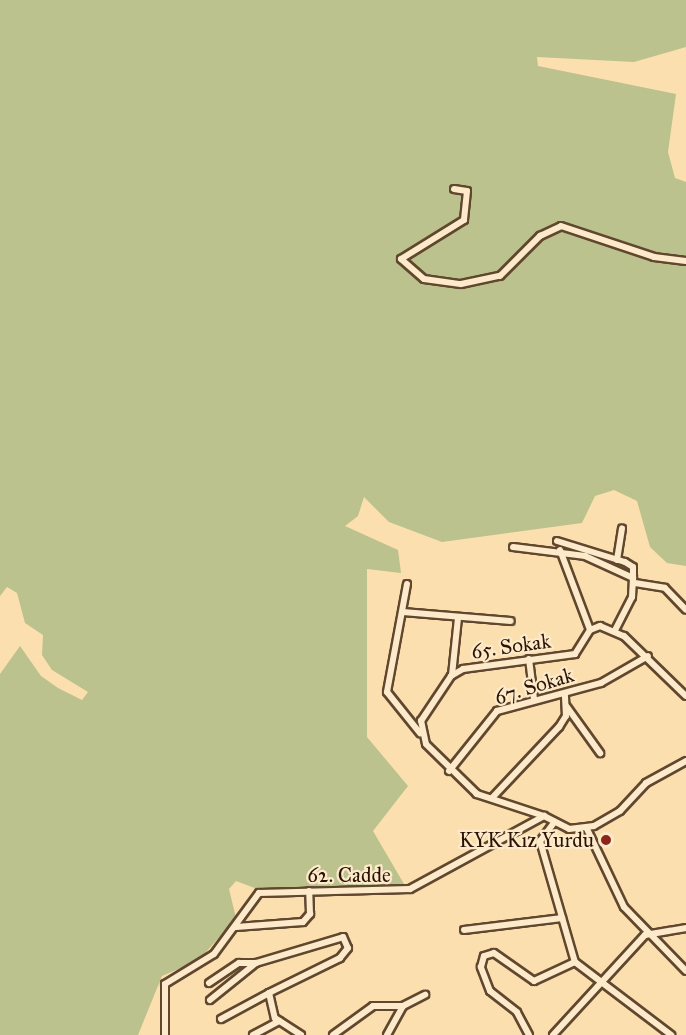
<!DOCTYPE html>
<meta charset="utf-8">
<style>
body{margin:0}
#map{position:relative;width:686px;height:1035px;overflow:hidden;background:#fbdfaf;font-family:"IM FELL Great Primer",serif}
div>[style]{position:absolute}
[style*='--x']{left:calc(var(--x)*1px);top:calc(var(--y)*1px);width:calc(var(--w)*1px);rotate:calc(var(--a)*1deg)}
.green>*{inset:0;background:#bbc28d}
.roads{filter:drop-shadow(2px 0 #60472e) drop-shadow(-2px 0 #60472e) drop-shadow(0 2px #60472e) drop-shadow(0 -2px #60472e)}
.minor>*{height:6px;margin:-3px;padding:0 3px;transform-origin:3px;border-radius:3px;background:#fceacb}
.dots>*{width:16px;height:16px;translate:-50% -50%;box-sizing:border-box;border:3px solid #fceacb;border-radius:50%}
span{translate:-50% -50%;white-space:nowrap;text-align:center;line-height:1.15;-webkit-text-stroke:4.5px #fceacb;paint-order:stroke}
.street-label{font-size:21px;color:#2c1403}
.poi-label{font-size:21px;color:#2c1403}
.right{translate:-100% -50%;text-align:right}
</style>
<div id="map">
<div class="green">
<div style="clip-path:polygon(0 0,686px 0,686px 47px,634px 62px,537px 57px,538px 66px,676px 94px,668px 152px,675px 178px,686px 182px,686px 566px,667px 563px,650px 547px,637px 501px,614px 490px,595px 496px,582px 523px,442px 542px,389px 522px,364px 497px,358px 516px,345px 526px,398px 550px,401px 573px,367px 569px,367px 737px,408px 786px,373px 831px,404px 884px,257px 889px,236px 881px,229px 889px,236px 918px,199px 960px,162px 976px,138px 1035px,0 1035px,0 674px,20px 646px,41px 676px,58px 688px,82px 700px,88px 692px,52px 670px,42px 655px,43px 635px,25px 623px,17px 593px,7px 587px,0 596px)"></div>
</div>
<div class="roads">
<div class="minor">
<div style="--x:454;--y:189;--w:13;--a:9"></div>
<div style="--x:467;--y:191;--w:29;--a:96"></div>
<div style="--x:464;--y:220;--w:74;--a:148.2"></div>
<div style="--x:401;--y:259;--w:30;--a:41"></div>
<div style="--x:424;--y:279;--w:37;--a:8"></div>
<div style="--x:461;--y:284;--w:40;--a:-12"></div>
<div style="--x:500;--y:276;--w:57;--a:-45"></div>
<div style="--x:540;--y:236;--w:23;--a:-25"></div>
<div style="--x:561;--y:226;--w:98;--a:18.4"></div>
<div style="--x:654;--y:257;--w:32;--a:7"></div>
<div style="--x:557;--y:541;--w:71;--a:17.2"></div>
<div style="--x:625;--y:562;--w:9;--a:32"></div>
<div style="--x:633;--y:567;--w:11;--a:90"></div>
<div style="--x:513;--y:547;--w:73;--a:7.1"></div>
<div style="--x:585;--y:556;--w:53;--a:24.6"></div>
<div style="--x:633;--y:578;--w:19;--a:93"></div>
<div style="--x:632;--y:597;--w:37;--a:117"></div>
<div style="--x:560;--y:550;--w:85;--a:69.4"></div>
<div style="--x:617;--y:560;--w:32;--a:-81"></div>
<div style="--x:635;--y:583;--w:30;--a:9"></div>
<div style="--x:665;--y:588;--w:30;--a:46"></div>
<div style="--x:407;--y:584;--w:110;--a:100.5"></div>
<div style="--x:387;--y:692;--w:53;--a:51.2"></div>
<div style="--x:403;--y:612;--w:108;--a:4.8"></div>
<div style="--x:529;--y:659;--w:40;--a:82.9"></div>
<div style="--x:452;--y:675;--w:57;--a:-84"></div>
<div style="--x:567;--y:707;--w:57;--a:54.3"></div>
<div style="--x:449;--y:771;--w:77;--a:-51.3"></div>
<div style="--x:497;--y:711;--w:108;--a:-15.1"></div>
<div style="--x:601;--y:683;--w:54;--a:-29.9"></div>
<div style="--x:492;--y:798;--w:98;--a:-46.7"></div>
<div style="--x:559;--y:727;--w:13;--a:-58"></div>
<div style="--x:566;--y:716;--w:21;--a:-93"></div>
<div style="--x:544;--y:816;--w:71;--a:-161.8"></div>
<div style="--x:477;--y:794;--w:71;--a:-135.6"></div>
<div style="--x:426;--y:744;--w:24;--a:-102"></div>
<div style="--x:421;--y:721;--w:54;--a:-56.3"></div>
<div style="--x:451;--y:676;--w:14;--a:-30"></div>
<div style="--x:463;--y:669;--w:113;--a:-7.6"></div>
<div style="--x:575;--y:654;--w:28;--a:-58"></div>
<div style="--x:590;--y:630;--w:11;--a:-22"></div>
<div style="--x:600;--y:626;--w:26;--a:23"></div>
<div style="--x:624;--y:636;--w:86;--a:44.1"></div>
<div style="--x:553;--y:824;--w:21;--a:127"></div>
<div style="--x:540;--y:841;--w:126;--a:73.9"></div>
<div style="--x:575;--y:962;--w:121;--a:37.2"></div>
<div style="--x:587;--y:829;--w:86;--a:64.6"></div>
<div style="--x:624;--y:907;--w:89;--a:45.9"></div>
<div style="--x:236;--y:927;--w:67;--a:-4.3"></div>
<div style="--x:303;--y:922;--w:11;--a:-49"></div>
<div style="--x:310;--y:914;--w:23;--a:-92"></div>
<div style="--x:464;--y:930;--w:99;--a:-7"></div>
<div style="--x:209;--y:983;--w:36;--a:-34"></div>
<div style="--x:239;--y:963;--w:17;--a:0"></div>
<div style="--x:210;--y:1000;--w:59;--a:-38.8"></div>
<div style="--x:256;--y:963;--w:91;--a:-16.6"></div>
<div style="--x:343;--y:937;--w:12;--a:66"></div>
<div style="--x:348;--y:948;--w:13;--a:129"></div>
<div style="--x:340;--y:958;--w:79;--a:153.8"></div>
<div style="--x:269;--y:993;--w:26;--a:77"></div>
<div style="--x:275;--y:1018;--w:31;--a:33"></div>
<div style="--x:221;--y:1019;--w:55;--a:-28.4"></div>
<div style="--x:165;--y:1035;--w:51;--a:-90"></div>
<div style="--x:165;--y:984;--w:57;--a:-31.5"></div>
<div style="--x:214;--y:954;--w:76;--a:-53.6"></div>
<div style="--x:259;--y:893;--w:151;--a:-1.5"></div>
<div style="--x:410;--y:889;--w:153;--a:-28.6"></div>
<div style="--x:544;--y:816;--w:28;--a:27"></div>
<div style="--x:569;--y:829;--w:25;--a:-7"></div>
<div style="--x:594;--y:826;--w:30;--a:-30"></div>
<div style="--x:620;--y:811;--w:38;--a:-47"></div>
<div style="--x:646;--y:783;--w:46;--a:-28.8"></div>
<div style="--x:253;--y:1035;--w:30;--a:-28"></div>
<div style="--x:333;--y:1035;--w:49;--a:-35.9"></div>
<div style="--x:373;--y:1006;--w:30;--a:0"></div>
<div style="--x:387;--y:1035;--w:33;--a:-61"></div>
<div style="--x:403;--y:1006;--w:25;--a:-27"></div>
<div style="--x:529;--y:1035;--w:26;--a:-118"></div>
<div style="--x:517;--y:1012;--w:34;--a:-142"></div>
<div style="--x:490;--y:991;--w:26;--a:-111"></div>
<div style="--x:481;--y:967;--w:11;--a:-75"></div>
<div style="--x:484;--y:956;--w:10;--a:-17"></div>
<div style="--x:494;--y:953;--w:49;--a:35"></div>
<div style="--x:534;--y:981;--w:45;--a:-24.9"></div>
<div style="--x:553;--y:1035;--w:136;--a:-47.4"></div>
<div style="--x:645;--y:935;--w:42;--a:-9.7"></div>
</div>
</div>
<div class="dots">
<div style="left:606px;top:840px;background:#8f2418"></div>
</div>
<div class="street-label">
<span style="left:511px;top:646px;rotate:-8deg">65. Sokak</span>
<span style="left:534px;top:686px;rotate:-17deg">67. Sokak</span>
<span style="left:349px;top:875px">62. Cadde</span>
</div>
<div class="poi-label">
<span class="right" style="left:594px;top:840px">KYK Kız Yurdu</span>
</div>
</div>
